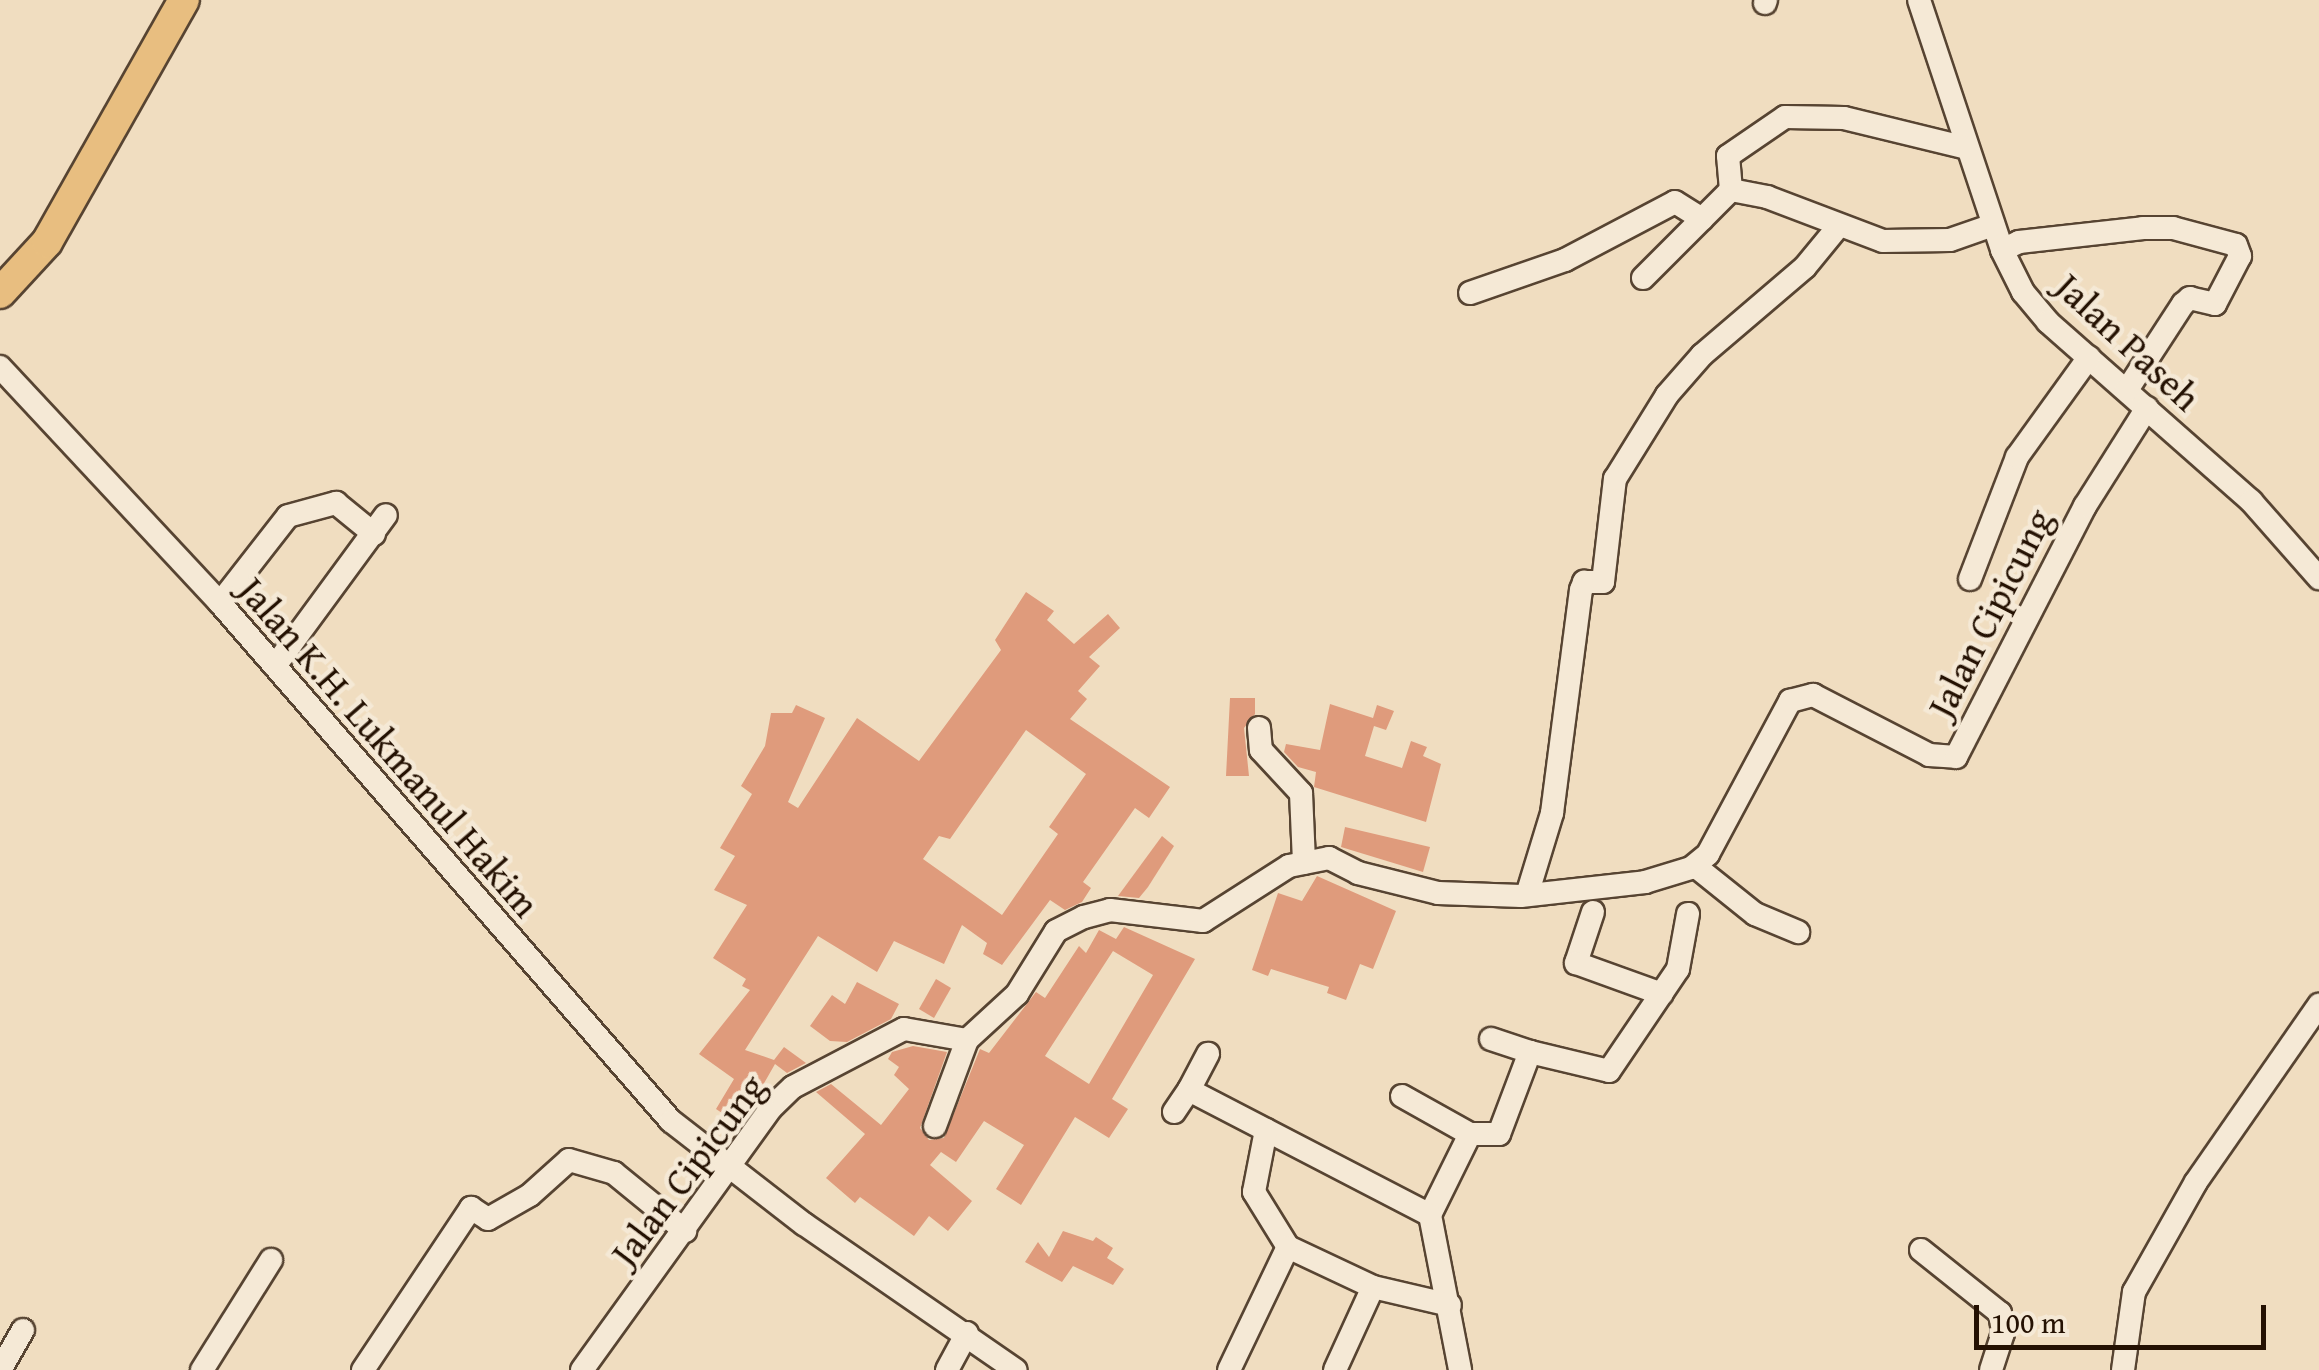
<!DOCTYPE html>
<style>
body{margin:0}
#map{position:relative;width:2319px;height:1370px;overflow:hidden;background:#f0ddc0;font-family:"Gentium Book Plus",serif}
div>[style]{position:absolute}
[style*='--x']{left:calc(var(--x)*1px);top:calc(var(--y)*1px);width:calc(var(--w)*1px);rotate:calc(var(--a)*1deg)}
.building>*{inset:0;background:#df9b7c}
.roads{filter:drop-shadow(2px 0 #574432) drop-shadow(-2px 0 #574432) drop-shadow(0 2px #574432) drop-shadow(0 -2px #574432)}
.minor>*{height:22px;margin:-11px;padding:0 11px;transform-origin:11px;border-radius:11px;background:#f5e9d6}
.major>*{height:30px;margin:-15px;padding:0 15px;transform-origin:15px;border-radius:15px;background:#e8be80}
span{translate:-50% -50%;white-space:nowrap;text-align:center;line-height:1.15;-webkit-text-stroke:9px #f5e9d6;paint-order:stroke}
.street-label{font-size:38px;color:#241102}
.scale{position:absolute;left:1974px;top:1305px;width:292px;height:45px;box-sizing:border-box;border:5px solid #241102;border-top:0;padding-left:12px;font-size:30px;line-height:35px;white-space:nowrap;color:#241102;-webkit-text-stroke:8px #f5e9d6;paint-order:stroke}
</style>
<div id="map">
<div class="building">
<div style="clip-path:polygon(evenodd,1026px 592px,1054px 611px,1047px 620px,1074px 644px,1108px 614px,1120px 628px,1089px 657px,1100px 666px,1078px 691px,1087px 699px,1070px 719px,1170px 787px,1149px 818px,1135px 808px,1083px 882px,1091px 888px,1082px 902px,1065px 910px,1050px 900px,1002px 965px,983px 954px,987px 943px,962px 925px,944px 964px,894px 941px,877px 972px,818px 936px,745px 1050px,774px 1060px,784px 1047px,806px 1063px,787px 1073px,775px 1064px,740px 1125px,716px 1109px,734px 1079px,699px 1054px,750px 990px,742px 986px,746px 979px,713px 958px,747px 905px,714px 890px,735px 856px,720px 848px,752px 794px,741px 786px,765px 746px,771px 713px,792px 713px,796px 705px,825px 718px,788px 802px,798px 808px,857px 718px,919px 761px,1001px 650px,995px 640px,1026px 592px,1026px 730px,1086px 774px,1049px 827px,1058px 834px,1002px 915px,923px 859px,939px 836px,950px 839px,1026px 730px)"></div>
<div style="clip-path:polygon(1230px 698px,1255px 698px,1255px 714px,1244px 728px,1249px 776px,1226px 776px)"></div>
<div style="clip-path:polygon(1330px 704px,1373px 718px,1377px 705px,1394px 711px,1386px 730px,1374px 726px,1365px 756px,1402px 768px,1411px 741px,1427px 747px,1423px 756px,1441px 764px,1426px 822px,1314px 787px,1316px 772px,1298px 767px,1284px 752px,1286px 744px,1320px 750px)"></div>
<div style="clip-path:polygon(1345px 827px,1430px 847px,1423px 872px,1341px 847px)"></div>
<div style="clip-path:polygon(1162px 836px,1174px 846px,1148px 887px,1139px 898px,1118px 896px)"></div>
<div style="clip-path:polygon(1317px 876px,1396px 911px,1373px 969px,1360px 964px,1346px 1000px,1327px 993px,1329px 987px,1271px 969px,1268px 976px,1252px 970px,1278px 893px,1302px 901px)"></div>
<div style="clip-path:polygon(evenodd,1124px 927px,1195px 959px,1112px 1099px,1128px 1109px,1109px 1138px,1075px 1117px,1021px 1205px,996px 1189px,1024px 1145px,984px 1121px,956px 1162px,941px 1152px,930px 1165px,972px 1201px,948px 1231px,929px 1216px,914px 1236px,860px 1197px,855px 1203px,826px 1178px,865px 1134px,816px 1092px,831px 1084px,881px 1125px,909px 1089px,894px 1075px,899px 1067px,888px 1059px,892px 1052px,913px 1046px,947px 1052px,920px 1128px,929px 1140px,944px 1138px,980px 1049px,989px 1053px,1036px 992px,1045px 998px,1079px 946px,1086px 953px,1099px 930px,1116px 939px,1124px 927px,1113px 951px,1153px 975px,1089px 1084px,1045px 1056px,1113px 951px)"></div>
<div style="clip-path:polygon(936px 979px,951px 988px,934px 1018px,919px 1009px)"></div>
<div style="clip-path:polygon(857px 982px,899px 1004px,891px 1019px,847px 1042px,830px 1041px,810px 1026px,832px 995px,845px 1004px)"></div>
<div style="clip-path:polygon(1063px 1231px,1093px 1241px,1096px 1237px,1113px 1248px,1107px 1258px,1124px 1269px,1113px 1285px,1073px 1266px,1062px 1282px,1025px 1262px,1038px 1242px,1049px 1257px)"></div>
</div>
<div class="roads">
<div class="minor">
<div style="--x:1919;--y:0;--w:263;--a:71.6"></div>
<div style="--x:2002;--y:250;--w:47;--a:63.4"></div>
<div style="--x:2023;--y:292;--w:39;--a:50"></div>
<div style="--x:2048;--y:322;--w:271;--a:41.4"></div>
<div style="--x:2251;--y:501;--w:103;--a:48.6"></div>
<div style="--x:1765;--y:3;--w:3;--a:-72"></div>
<div style="--x:1731;--y:190;--w:34;--a:-95"></div>
<div style="--x:1728;--y:156;--w:69;--a:-34.4"></div>
<div style="--x:1785;--y:117;--w:59;--a:1"></div>
<div style="--x:1844;--y:118;--w:127;--a:13.7"></div>
<div style="--x:2002;--y:250;--w:19;--a:-25"></div>
<div style="--x:2019;--y:242;--w:125;--a:-6.4"></div>
<div style="--x:2143;--y:228;--w:30;--a:0"></div>
<div style="--x:2173;--y:228;--w:65;--a:15.1"></div>
<div style="--x:2236;--y:245;--w:12;--a:70"></div>
<div style="--x:2240;--y:256;--w:54;--a:117.5"></div>
<div style="--x:2215;--y:304;--w:26;--a:-167"></div>
<div style="--x:2190;--y:298;--w:9;--a:139"></div>
<div style="--x:2183;--y:304;--w:103;--a:123.1"></div>
<div style="--x:1643;--y:278;--w:124;--a:-45"></div>
<div style="--x:1731;--y:190;--w:37;--a:11"></div>
<div style="--x:1767;--y:197;--w:124;--a:20.8"></div>
<div style="--x:1883;--y:241;--w:67;--a:-0.9"></div>
<div style="--x:1950;--y:240;--w:46;--a:-19.2"></div>
<div style="--x:1470;--y:293;--w:101;--a:-19.2"></div>
<div style="--x:1565;--y:260;--w:124;--a:-27.8"></div>
<div style="--x:1675;--y:202;--w:32;--a:32"></div>
<div style="--x:0;--y:367;--w:323;--a:47"></div>
<div style="--x:220;--y:603;--w:687;--a:48.96"></div>
<div style="--x:671;--y:1121;--w:168;--a:37.8"></div>
<div style="--x:804;--y:1224;--w:257;--a:34.6"></div>
<div style="--x:1970;--y:579;--w:131;--a:-68.9"></div>
<div style="--x:2017;--y:457;--w:123;--a:-54.2"></div>
<div style="--x:220;--y:603;--w:110;--a:-52"></div>
<div style="--x:288;--y:516;--w:50;--a:-15.2"></div>
<div style="--x:336;--y:503;--w:49;--a:39.2"></div>
<div style="--x:275;--y:666;--w:187;--a:-53.7"></div>
<div style="--x:1259;--y:728;--w:22;--a:85"></div>
<div style="--x:1261;--y:750;--w:59;--a:47.1"></div>
<div style="--x:1301;--y:793;--w:70;--a:87.5"></div>
<div style="--x:1695;--y:866;--w:77;--a:38.7"></div>
<div style="--x:1755;--y:914;--w:47;--a:22.7"></div>
<div style="--x:1527;--y:895;--w:86;--a:-73"></div>
<div style="--x:1552;--y:813;--w:225;--a:-82.6"></div>
<div style="--x:1581;--y:590;--w:9;--a:-69"></div>
<div style="--x:1584;--y:582;--w:19;--a:0"></div>
<div style="--x:1603;--y:582;--w:104;--a:-83.4"></div>
<div style="--x:1615;--y:479;--w:99;--a:-58.2"></div>
<div style="--x:1667;--y:395;--w:53;--a:-48.8"></div>
<div style="--x:1702;--y:355;--w:135;--a:-40.5"></div>
<div style="--x:1805;--y:267;--w:50;--a:-50.6"></div>
<div style="--x:1593;--y:912;--w:54;--a:108.4"></div>
<div style="--x:1576;--y:963;--w:91;--a:19.8"></div>
<div style="--x:1491;--y:1039;--w:41;--a:18.4"></div>
<div style="--x:1189;--y:1090;--w:41;--a:-62.2"></div>
<div style="--x:1402;--y:1096;--w:78;--a:29.2"></div>
<div style="--x:1470;--y:1134;--w:90;--a:116.3"></div>
<div style="--x:1430;--y:1215;--w:158;--a:79"></div>
<div style="--x:1174;--y:1112;--w:27;--a:-56"></div>
<div style="--x:1189;--y:1090;--w:271;--a:27.4"></div>
<div style="--x:935;--y:1126;--w:92;--a:-69.6"></div>
<div style="--x:1266;--y:1130;--w:63;--a:101"></div>
<div style="--x:1254;--y:1192;--w:65;--a:58.3"></div>
<div style="--x:1470;--y:1134;--w:29;--a:0"></div>
<div style="--x:1499;--y:1134;--w:88;--a:-69.3"></div>
<div style="--x:1530;--y:1052;--w:81;--a:13.5"></div>
<div style="--x:1609;--y:1071;--w:123;--a:-55.9"></div>
<div style="--x:1678;--y:969;--w:56;--a:-79.7"></div>
<div style="--x:1921;--y:1250;--w:101;--a:38.6"></div>
<div style="--x:2000;--y:1313;--w:20;--a:81"></div>
<div style="--x:2003;--y:1333;--w:39;--a:108"></div>
<div style="--x:0;--y:1370;--w:46;--a:-60.1"></div>
<div style="--x:202;--y:1370;--w:130;--a:-57.9"></div>
<div style="--x:363;--y:1370;--w:195;--a:-56.3"></div>
<div style="--x:471;--y:1208;--w:20;--a:33"></div>
<div style="--x:488;--y:1219;--w:48;--a:-29.7"></div>
<div style="--x:530;--y:1195;--w:52;--a:-41.9"></div>
<div style="--x:569;--y:1160;--w:47;--a:16.1"></div>
<div style="--x:614;--y:1173;--w:92;--a:39.2"></div>
<div style="--x:582;--y:1370;--w:323;--a:-54.2"></div>
<div style="--x:771;--y:1108;--w:30;--a:-44"></div>
<div style="--x:793;--y:1087;--w:125;--a:-27.6"></div>
<div style="--x:904;--y:1029;--w:64;--a:9.9"></div>
<div style="--x:967;--y:1040;--w:68;--a:-42.6"></div>
<div style="--x:1017;--y:994;--w:74;--a:-58.2"></div>
<div style="--x:1056;--y:931;--w:31;--a:-27"></div>
<div style="--x:1084;--y:917;--w:27;--a:-15"></div>
<div style="--x:1110;--y:910;--w:94;--a:6.7"></div>
<div style="--x:1203;--y:921;--w:102;--a:-32.6"></div>
<div style="--x:1289;--y:866;--w:41;--a:-11.3"></div>
<div style="--x:1329;--y:858;--w:33;--a:27"></div>
<div style="--x:1358;--y:873;--w:82;--a:14"></div>
<div style="--x:1438;--y:893;--w:83;--a:2.1"></div>
<div style="--x:1521;--y:896;--w:125;--a:-6.4"></div>
<div style="--x:1645;--y:882;--w:48;--a:-16.9"></div>
<div style="--x:1691;--y:868;--w:22;--a:-39"></div>
<div style="--x:1708;--y:854;--w:174;--a:-61.8"></div>
<div style="--x:1790;--y:701;--w:24;--a:-15"></div>
<div style="--x:1813;--y:695;--w:131;--a:27.3"></div>
<div style="--x:1929;--y:755;--w:27;--a:4"></div>
<div style="--x:1956;--y:757;--w:282;--a:-62.8"></div>
<div style="--x:2085;--y:506;--w:116;--a:-57.7"></div>
<div style="--x:947;--y:1370;--w:42;--a:-61.6"></div>
<div style="--x:1229;--y:1370;--w:136;--a:-64.4"></div>
<div style="--x:1288;--y:1247;--w:94;--a:25.2"></div>
<div style="--x:1373;--y:1287;--w:79;--a:13.2"></div>
<div style="--x:1335;--y:1370;--w:91;--a:-65.4"></div>
<div style="--x:2123;--y:1370;--w:79;--a:-82"></div>
<div style="--x:2134;--y:1292;--w:126;--a:-60.6"></div>
<div style="--x:2196;--y:1182;--w:216;--a:-55.2"></div>
</div>
<div class="major">
<div style="--x:0;--y:293;--w:69;--a:-47.3"></div>
<div style="--x:47;--y:242;--w:278;--a:-60.5"></div>
</div>
</div>
<div class="street-label">
<span style="left:2128px;top:342px;rotate:43deg">Jalan Paseh</span>
<span style="left:1990px;top:613px;rotate:-63deg">Jalan Cipicung</span>
<span style="left:389px;top:747px;rotate:49deg">Jalan K.H. Lukmanul Hakim</span>
<span style="left:688px;top:1170px;rotate:-53deg">Jalan Cipicung</span>
</div>
<div class="scale">100 m</div>
</div>
